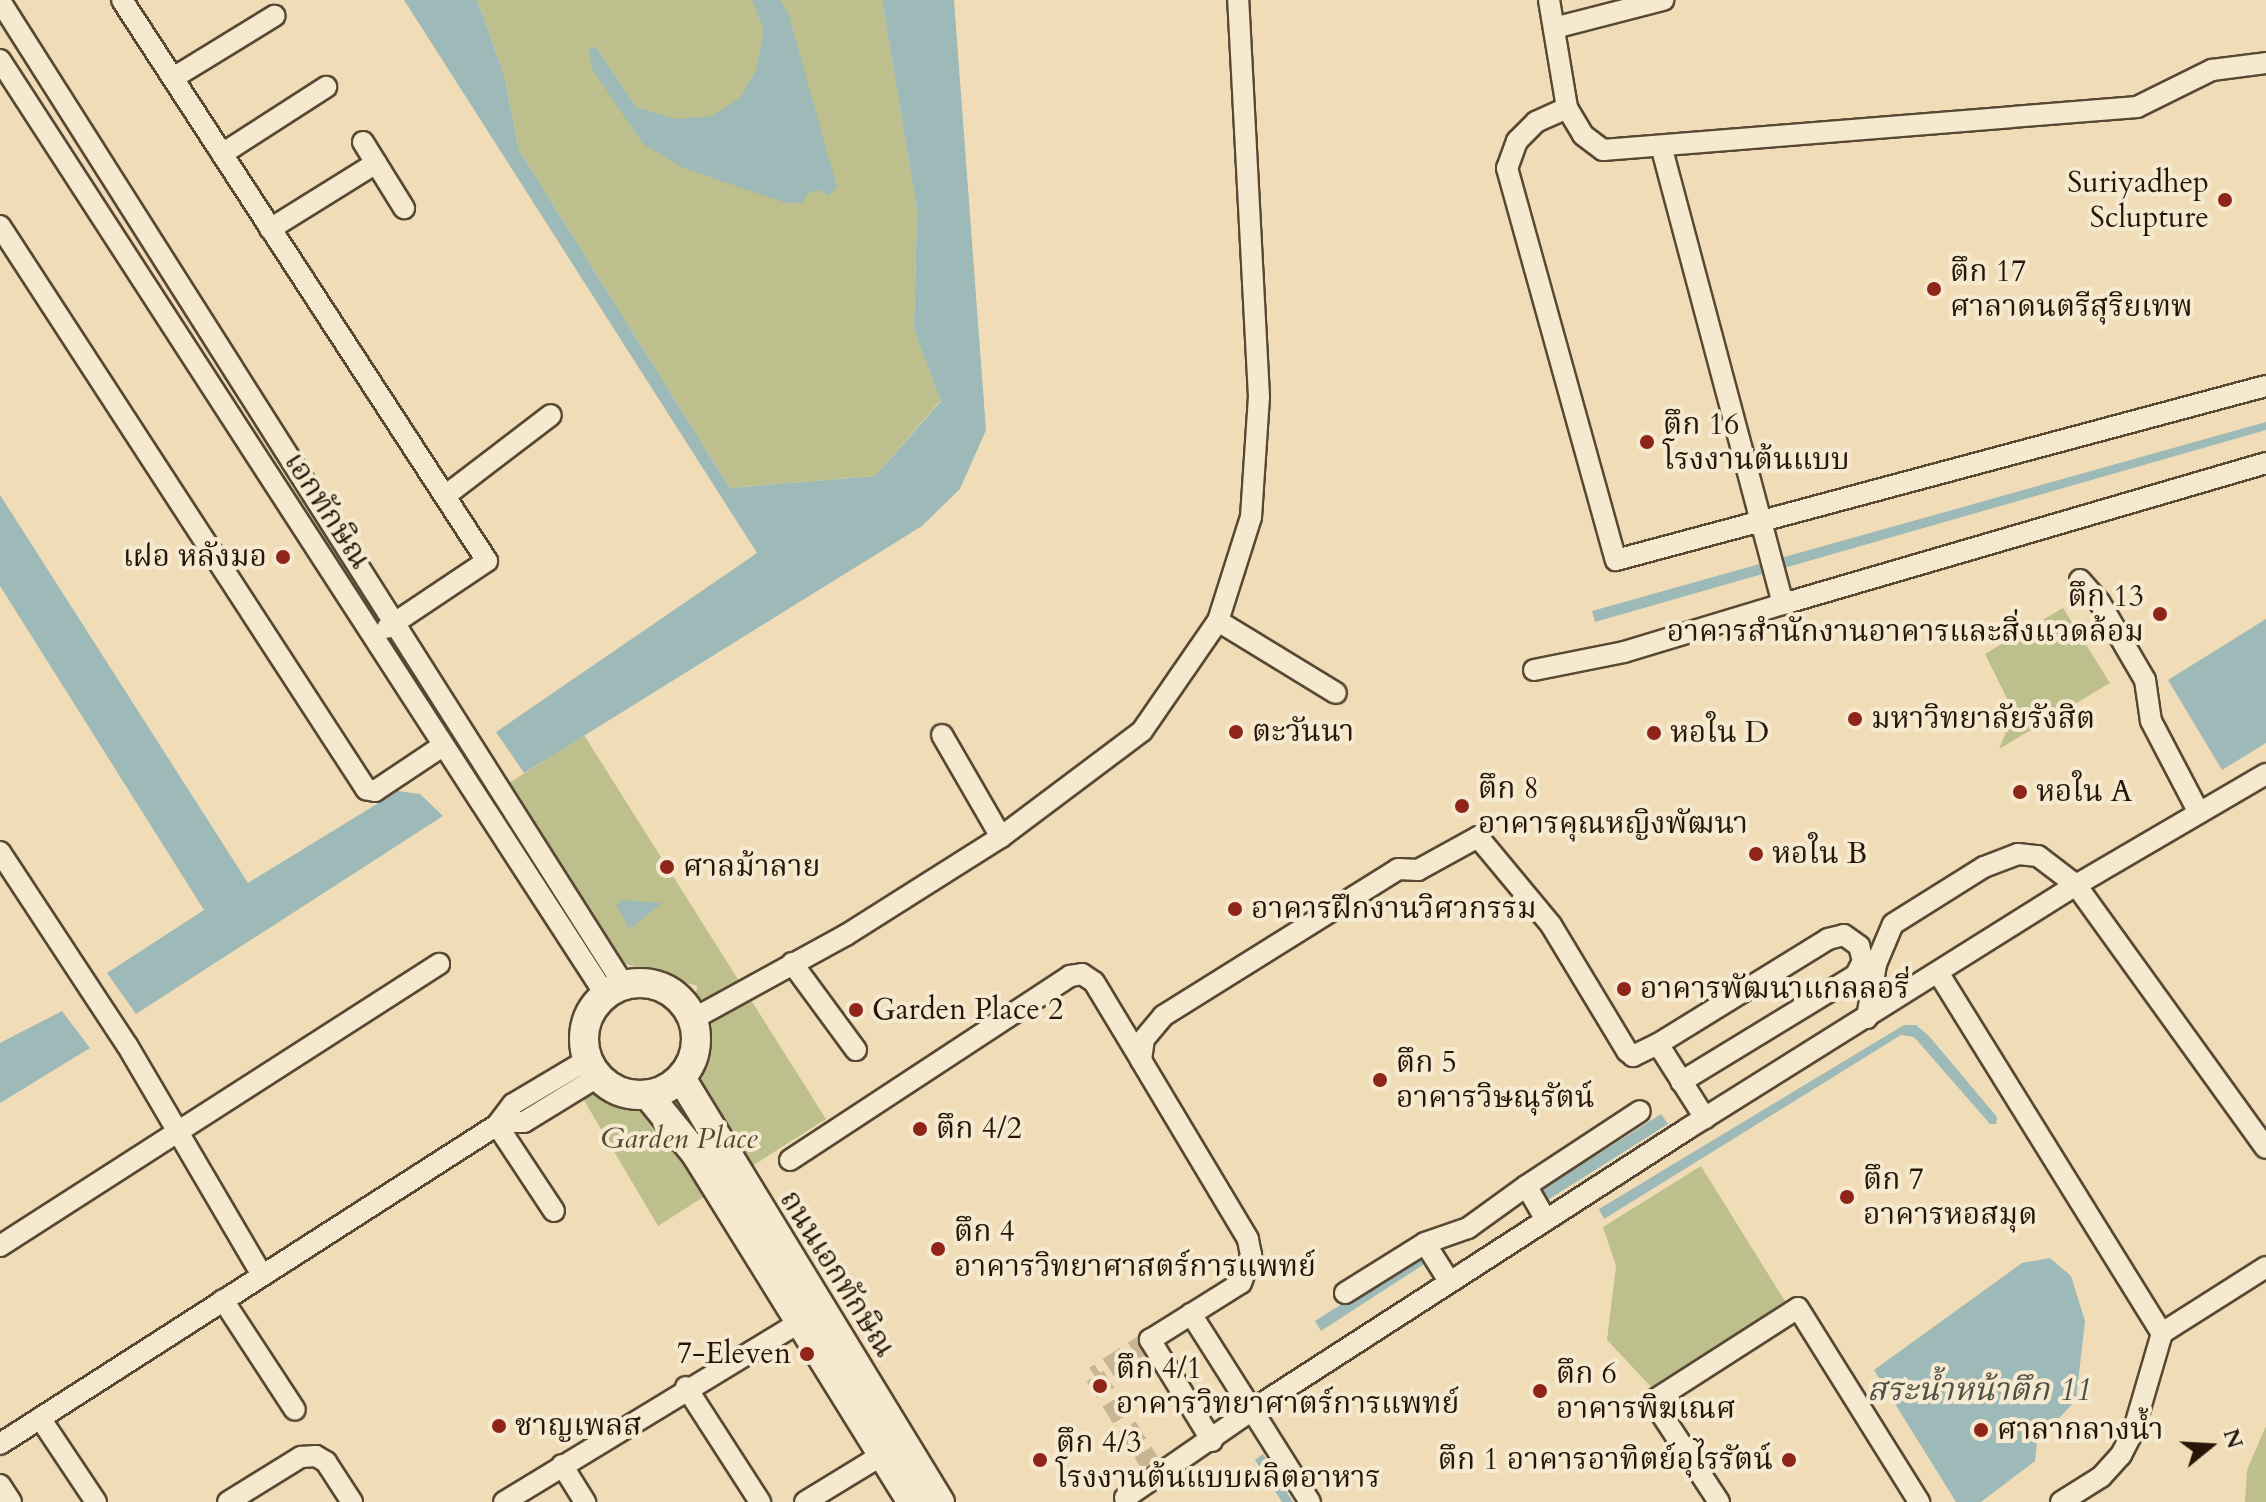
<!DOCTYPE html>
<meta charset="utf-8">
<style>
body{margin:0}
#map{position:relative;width:2266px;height:1502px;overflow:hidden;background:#f0ddb7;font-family:Cardo,"Noto Serif Thai",serif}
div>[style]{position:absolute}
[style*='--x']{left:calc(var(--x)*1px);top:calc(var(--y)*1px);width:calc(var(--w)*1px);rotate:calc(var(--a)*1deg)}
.green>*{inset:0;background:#bdc08c}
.water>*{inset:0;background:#9dbab8}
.street-tunnel>*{height:20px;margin-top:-10px;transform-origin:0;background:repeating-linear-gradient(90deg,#c8b594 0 20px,transparent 0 30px)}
.roads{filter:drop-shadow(2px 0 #584834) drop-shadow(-2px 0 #584834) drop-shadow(0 2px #584834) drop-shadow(0 -2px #584834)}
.street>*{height:20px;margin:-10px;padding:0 10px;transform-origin:10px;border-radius:10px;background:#f5e9d0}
.secondary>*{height:28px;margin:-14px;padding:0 14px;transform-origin:14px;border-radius:14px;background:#f5e9d0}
.secondary>.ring{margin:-14px;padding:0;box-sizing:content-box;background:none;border:28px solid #f5e9d0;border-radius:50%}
.dots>*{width:22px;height:22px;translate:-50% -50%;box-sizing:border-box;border:4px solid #f5e9d0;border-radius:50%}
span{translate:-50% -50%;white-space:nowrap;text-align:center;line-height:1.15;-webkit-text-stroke:8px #f5e9d0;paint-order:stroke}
.poi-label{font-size:30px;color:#261608}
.right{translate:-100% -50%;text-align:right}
.left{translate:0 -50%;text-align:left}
.street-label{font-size:30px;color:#261608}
.park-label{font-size:30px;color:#534930;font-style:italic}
.water-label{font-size:32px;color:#504f46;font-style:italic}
.north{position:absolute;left:2170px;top:1406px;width:80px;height:80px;-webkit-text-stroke:6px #f5e9d0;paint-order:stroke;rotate:72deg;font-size:22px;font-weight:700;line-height:32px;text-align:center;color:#261608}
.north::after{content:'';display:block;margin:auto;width:28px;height:36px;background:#261608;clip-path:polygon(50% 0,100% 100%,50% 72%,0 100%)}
</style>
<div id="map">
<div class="green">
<div style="clip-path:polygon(477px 0,882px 0,917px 210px,914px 330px,941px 400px,875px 476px,730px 488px,519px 150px,504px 75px)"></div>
<div style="clip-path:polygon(2063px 608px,2110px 683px,1999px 749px,2014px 713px,1985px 654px)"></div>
<div style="clip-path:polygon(584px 735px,826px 1119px,658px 1226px,572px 1080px,688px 1077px,697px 986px,616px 961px,503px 787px)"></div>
<div style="clip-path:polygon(1701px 1166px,1788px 1306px,1655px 1391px,1607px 1340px,1616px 1266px,1603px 1227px)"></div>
<div style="clip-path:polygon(2266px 1426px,2266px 1502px,2245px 1502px,2247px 1470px)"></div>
</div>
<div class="water">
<div style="clip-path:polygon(404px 0,477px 0,504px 75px,519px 150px,730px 488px,875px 476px,941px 401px,914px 330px,917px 210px,882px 0,954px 0,986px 430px,960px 489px,922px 526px,524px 773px,496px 732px,757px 553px)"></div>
<div style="clip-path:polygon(752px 0,780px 0,789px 16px,837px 187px,828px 196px,819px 190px,809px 192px,802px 203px,786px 203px,683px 168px,643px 144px,592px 69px,588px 50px,595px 46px,636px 107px,675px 119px,712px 116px,741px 97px,756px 70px,764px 30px)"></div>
<div style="clip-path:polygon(2266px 422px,2266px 430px,1595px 622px,1592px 611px)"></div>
<div style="clip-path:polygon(0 495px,248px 883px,398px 791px,420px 794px,443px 816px,136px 1014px,107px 973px,204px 910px,0 586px)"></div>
<div style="clip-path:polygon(2266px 619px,2266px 743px,2222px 770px,2168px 680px)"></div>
<div style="clip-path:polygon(623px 900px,662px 903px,629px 929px,616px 904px)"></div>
<div style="clip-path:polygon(62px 1011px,90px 1048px,0 1103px,0 1043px)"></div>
<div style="clip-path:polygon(1904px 1025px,1916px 1025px,1929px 1036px,1997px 1117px,1996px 1124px,1990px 1124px,1914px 1037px,1901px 1035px,1604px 1219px,1599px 1209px)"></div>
<div style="clip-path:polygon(1661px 1114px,1668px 1124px,1546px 1201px,1540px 1191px)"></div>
<div style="clip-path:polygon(1423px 1252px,1429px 1261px,1321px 1331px,1315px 1321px)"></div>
<div style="clip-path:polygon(2050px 1258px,2071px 1276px,2085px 1321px,2076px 1400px,2037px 1442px,2035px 1461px,1981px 1502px,1956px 1502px,1874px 1370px,2022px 1263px)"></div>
<div style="clip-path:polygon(1263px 1454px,1293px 1502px,1282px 1502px,1255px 1460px)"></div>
</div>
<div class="street-tunnel">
<div style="--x:1150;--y:1340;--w:66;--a:146.8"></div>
<div style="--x:1095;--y:1376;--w:118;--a:57.8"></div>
</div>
<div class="roads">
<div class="street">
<div style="--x:122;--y:0;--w:669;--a:56.95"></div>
<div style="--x:487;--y:561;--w:120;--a:146.2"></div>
<div style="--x:1549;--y:0;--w:109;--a:80.5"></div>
<div style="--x:1567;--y:108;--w:31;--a:59"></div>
<div style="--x:1583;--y:135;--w:25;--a:37"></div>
<div style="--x:1603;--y:150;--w:536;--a:-4.6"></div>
<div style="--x:2137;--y:107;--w:84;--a:-26.3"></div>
<div style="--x:2212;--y:70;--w:54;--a:-7.4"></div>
<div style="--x:0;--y:1;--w:1164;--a:57.63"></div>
<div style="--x:1554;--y:28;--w:113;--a:-14.4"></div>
<div style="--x:0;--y:60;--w:1113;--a:57.07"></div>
<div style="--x:173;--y:78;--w:119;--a:-31.5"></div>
<div style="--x:1567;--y:108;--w:34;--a:156"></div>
<div style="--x:1536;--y:122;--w:27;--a:135"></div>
<div style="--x:1517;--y:141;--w:29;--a:110"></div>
<div style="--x:1507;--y:168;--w:407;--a:74.5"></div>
<div style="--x:1616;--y:560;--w:673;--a:-14.99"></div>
<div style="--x:363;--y:142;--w:78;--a:58.2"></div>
<div style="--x:222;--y:154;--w:124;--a:-32.8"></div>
<div style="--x:0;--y:226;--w:672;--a:56.97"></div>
<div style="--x:366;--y:789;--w:9;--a:13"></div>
<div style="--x:375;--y:791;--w:79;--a:-33.7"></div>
<div style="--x:270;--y:229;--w:125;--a:-31.9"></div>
<div style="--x:445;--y:496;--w:133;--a:-37.4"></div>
<div style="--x:2080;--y:580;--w:30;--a:49"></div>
<div style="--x:2100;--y:603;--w:89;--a:59.7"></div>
<div style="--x:2145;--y:680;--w:41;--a:81.7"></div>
<div style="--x:2151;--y:721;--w:102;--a:62.4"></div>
<div style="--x:1783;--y:604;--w:503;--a:-16.27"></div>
<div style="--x:1218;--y:621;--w:138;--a:31.4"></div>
<div style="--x:1534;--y:670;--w:92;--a:-11.3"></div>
<div style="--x:1624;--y:652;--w:166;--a:-16.8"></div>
<div style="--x:1783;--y:604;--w:472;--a:-104.9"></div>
<div style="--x:942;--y:735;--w:118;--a:60"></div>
<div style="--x:0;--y:852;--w:231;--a:56.7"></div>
<div style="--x:127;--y:1045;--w:267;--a:59.6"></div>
<div style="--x:792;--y:963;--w:108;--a:53.7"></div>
<div style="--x:1939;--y:974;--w:423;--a:58.2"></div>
<div style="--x:1867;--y:1018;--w:55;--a:-80.5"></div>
<div style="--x:1876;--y:964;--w:43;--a:-67"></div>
<div style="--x:1893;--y:924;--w:107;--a:-32.1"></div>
<div style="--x:1984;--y:867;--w:36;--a:-21"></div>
<div style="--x:2018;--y:854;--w:20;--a:6"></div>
<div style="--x:2038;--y:856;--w:48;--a:37.3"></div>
<div style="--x:2076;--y:885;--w:324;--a:54.2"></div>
<div style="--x:693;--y:1019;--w:175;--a:-28.8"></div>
<div style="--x:846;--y:935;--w:183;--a:-32.3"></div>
<div style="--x:1001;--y:837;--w:176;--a:-36.9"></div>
<div style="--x:1142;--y:731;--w:134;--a:-55.4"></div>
<div style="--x:1218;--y:621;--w:109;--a:-72.4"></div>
<div style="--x:1251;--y:517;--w:120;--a:-86.2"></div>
<div style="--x:1259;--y:397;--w:398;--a:-93"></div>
<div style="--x:1658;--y:1044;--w:200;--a:-31.7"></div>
<div style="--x:1828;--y:939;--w:16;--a:-14"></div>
<div style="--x:1844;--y:935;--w:19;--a:36"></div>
<div style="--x:1859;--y:946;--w:16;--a:75"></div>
<div style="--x:1863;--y:961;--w:16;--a:117"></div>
<div style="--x:1856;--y:975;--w:205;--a:148.6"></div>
<div style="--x:501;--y:1122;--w:23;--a:0"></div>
<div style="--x:524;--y:1122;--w:88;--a:-31.5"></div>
<div style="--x:497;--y:1125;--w:103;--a:56.5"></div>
<div style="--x:790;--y:1160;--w:335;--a:-33.3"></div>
<div style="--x:1070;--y:976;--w:12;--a:-9"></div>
<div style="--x:1082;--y:974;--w:14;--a:34"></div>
<div style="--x:1094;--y:982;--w:91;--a:58.9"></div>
<div style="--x:1546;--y:1220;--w:39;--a:-120"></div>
<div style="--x:1526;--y:1186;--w:136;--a:-33.3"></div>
<div style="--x:1425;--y:1243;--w:46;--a:-19.2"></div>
<div style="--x:1468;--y:1228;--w:72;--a:-35.9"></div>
<div style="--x:0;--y:1246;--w:522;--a:-32.72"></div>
<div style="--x:1345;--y:1293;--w:94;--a:-32"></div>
<div style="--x:1425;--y:1243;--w:45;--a:57.7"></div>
<div style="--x:223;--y:1300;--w:131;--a:56.8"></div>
<div style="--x:686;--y:1387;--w:137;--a:57.2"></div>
<div style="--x:40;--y:1418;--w:101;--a:56.3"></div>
<div style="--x:1212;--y:1441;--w:119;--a:-121.5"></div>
<div style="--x:1150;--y:1340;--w:107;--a:-32.1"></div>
<div style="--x:1241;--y:1283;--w:30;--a:-70"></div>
<div style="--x:1251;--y:1255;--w:16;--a:-101"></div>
<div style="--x:1248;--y:1239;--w:209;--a:-120.9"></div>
<div style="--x:1141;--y:1060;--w:21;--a:-82"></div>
<div style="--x:1144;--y:1039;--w:30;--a:-50"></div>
<div style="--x:1163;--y:1016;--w:277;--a:-32"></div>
<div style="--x:1398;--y:869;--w:20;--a:3"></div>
<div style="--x:1418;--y:870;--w:68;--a:-28.8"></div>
<div style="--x:1478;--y:837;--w:114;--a:50.3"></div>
<div style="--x:1551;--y:925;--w:147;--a:58.9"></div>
<div style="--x:1627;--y:1051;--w:8;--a:40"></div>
<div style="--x:1633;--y:1056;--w:28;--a:-26"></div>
<div style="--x:1658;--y:1044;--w:88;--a:57.6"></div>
<div style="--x:0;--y:1444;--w:591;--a:-32.69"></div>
<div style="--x:497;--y:1125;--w:26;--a:-53"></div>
<div style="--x:513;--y:1104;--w:86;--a:-30.7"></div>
<div style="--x:562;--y:1465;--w:44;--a:58.1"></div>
<div style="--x:0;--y:1485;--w:20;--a:57"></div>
<div style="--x:1125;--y:1498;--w:155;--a:-34.7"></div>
<div style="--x:1252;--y:1410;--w:114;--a:-122.4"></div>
<div style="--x:228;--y:1502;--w:86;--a:-31.7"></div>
<div style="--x:301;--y:1457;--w:15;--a:-4"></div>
<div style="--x:316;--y:1456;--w:12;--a:31"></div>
<div style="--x:326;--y:1462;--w:48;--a:57"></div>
<div style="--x:504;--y:1502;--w:360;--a:-31.3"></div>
<div style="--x:805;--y:1502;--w:90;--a:-31.4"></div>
<div style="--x:1310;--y:1502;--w:109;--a:-122.2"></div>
<div style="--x:1252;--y:1410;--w:518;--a:-32.86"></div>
<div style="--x:1687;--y:1129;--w:459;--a:-32.1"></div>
<div style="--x:2076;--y:885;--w:220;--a:-30.3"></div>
<div style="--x:1719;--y:1502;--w:121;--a:-123.2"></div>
<div style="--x:1653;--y:1401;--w:172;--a:-32.7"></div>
<div style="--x:1798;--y:1308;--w:229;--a:58"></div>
<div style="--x:2061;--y:1502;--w:47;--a:-32"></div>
<div style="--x:2101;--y:1477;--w:30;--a:-48"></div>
<div style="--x:2121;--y:1455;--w:29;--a:-63"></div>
<div style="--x:2134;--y:1429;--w:100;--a:-73.7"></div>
<div style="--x:2162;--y:1333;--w:123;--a:-32.4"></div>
</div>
<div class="secondary">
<div class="ring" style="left:584px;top:983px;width:84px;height:84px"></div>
<div style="--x:681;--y:1078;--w:497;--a:58.6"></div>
<div style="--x:648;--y:1095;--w:76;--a:50.9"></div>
<div style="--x:696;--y:1154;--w:410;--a:58.2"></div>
</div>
</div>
<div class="dots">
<div style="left:2225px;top:200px;background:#8f2418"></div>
<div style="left:1934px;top:289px;background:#8f2418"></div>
<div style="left:1647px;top:442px;background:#8f2418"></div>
<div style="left:283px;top:557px;background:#8f2418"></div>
<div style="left:2160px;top:614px;background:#8f2418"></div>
<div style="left:1855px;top:719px;background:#8f2418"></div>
<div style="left:1236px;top:732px;background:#8f2418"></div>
<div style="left:1654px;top:733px;background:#8f2418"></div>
<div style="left:2020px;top:792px;background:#8f2418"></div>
<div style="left:1462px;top:806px;background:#8f2418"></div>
<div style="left:1756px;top:854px;background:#8f2418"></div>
<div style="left:667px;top:867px;background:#8f2418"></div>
<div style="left:1235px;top:909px;background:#8f2418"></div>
<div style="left:1624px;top:989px;background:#8f2418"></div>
<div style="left:856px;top:1010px;background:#8f2418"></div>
<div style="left:1380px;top:1080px;background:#8f2418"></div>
<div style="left:920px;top:1129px;background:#8f2418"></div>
<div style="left:1847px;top:1197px;background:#8f2418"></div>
<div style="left:938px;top:1249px;background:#8f2418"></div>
<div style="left:807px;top:1354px;background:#8f2418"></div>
<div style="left:1100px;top:1386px;background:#8f2418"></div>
<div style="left:1540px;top:1391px;background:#8f2418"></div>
<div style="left:499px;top:1426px;background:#8f2418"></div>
<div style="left:1981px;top:1430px;background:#8f2418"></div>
<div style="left:1040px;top:1460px;background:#8f2418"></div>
<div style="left:1789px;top:1460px;background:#8f2418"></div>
</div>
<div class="poi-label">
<span class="right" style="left:2209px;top:200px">Suriyadhep<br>Sclupture</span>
<span class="left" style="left:1950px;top:289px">ตึก 17<br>ศาลาดนตรีสุริยเทพ</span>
<span class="left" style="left:1663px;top:442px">ตึก 16<br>โรงงานต้นแบบ</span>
<span class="right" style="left:267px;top:557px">เฝอ หลังมอ</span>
<span class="right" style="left:2144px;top:614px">ตึก 13<br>อาคารสำนักงานอาคารและสิ่งแวดล้อม</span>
<span class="left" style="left:1871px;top:719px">มหาวิทยาลัยรังสิต</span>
<span class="left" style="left:1252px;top:732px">ตะวันนา</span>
<span class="left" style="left:1670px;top:733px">หอใน D</span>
<span class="left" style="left:1478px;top:806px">ตึก 8<br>อาคารคุณหญิงพัฒนา</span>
<span class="left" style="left:2036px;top:792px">หอใน A</span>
<span class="left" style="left:1772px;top:854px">หอใน B</span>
<span class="left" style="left:683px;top:867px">ศาลม้าลาย</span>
<span class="left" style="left:1251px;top:909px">อาคารฝึกงานวิศวกรรม</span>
<span class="left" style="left:1640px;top:989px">อาคารพัฒนาแกลลอรี่</span>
<span class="left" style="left:872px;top:1010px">Garden Place 2</span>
<span class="left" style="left:1396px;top:1080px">ตึก 5<br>อาคารวิษณุรัตน์</span>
<span class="left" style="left:936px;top:1129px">ตึก 4/2</span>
<span class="left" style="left:1863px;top:1197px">ตึก 7<br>อาคารหอสมุด</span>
<span class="left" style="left:954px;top:1249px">ตึก 4<br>อาคารวิทยาศาสตร์การแพทย์</span>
<span class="right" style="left:791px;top:1354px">7-Eleven</span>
<span class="left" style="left:1116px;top:1386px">ตึก 4/1<br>อาคารวิทยาศาตร์การแพทย์</span>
<span class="left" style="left:1556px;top:1391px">ตึก 6<br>อาคารพิฆเณศ</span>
<span class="left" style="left:515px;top:1426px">ชาญเพลส</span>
<span class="left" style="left:1997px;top:1430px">ศาลากลางน้ำ</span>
<span class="left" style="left:1056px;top:1460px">ตึก 4/3<br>โรงงานต้นแบบผลิตอาหาร</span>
<span class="right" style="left:1773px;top:1460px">ตึก 1 อาคารอาทิตย์อุไรรัตน์</span>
</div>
<div class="street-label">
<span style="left:327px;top:511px;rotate:57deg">เอกทักษิณ</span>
<span style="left:837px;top:1274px;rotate:58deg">ถนนเอกทักษิณ</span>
</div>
<div class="park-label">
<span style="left:679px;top:1139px">Garden Place</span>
</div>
<div class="water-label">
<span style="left:1979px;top:1390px">สระน้ำหน้าตึก 11</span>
</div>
<div class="north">N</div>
</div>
